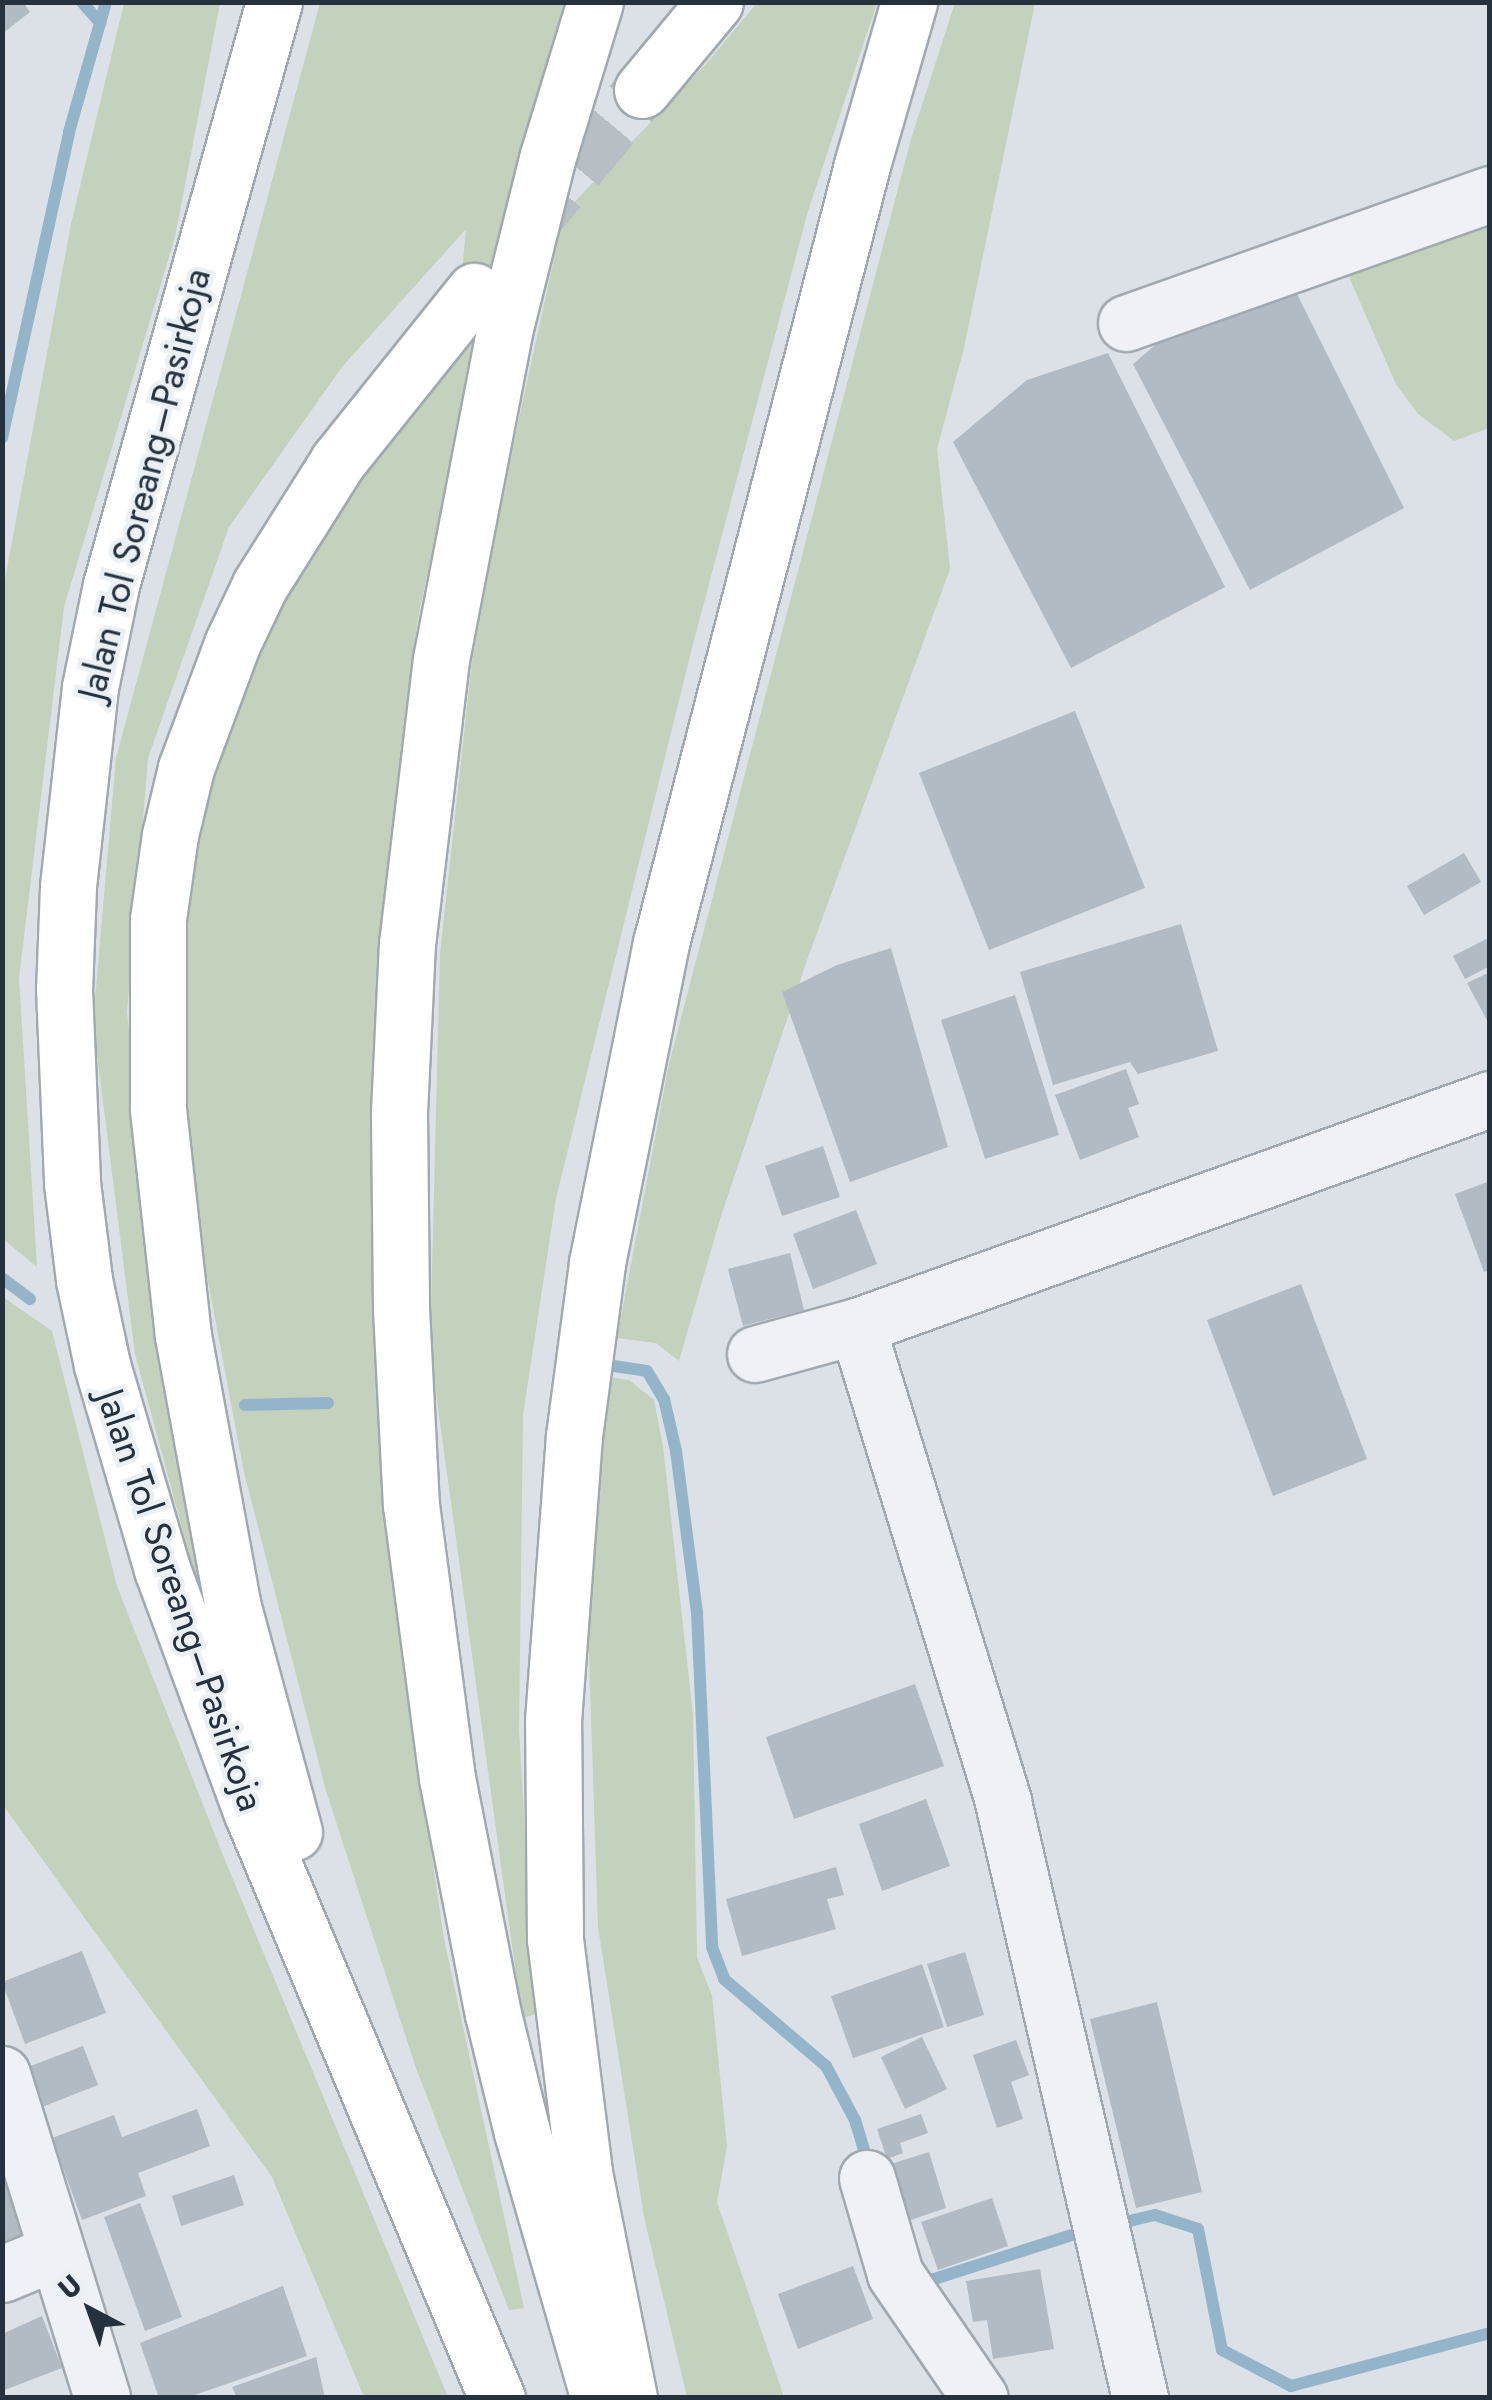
<!DOCTYPE html>
<meta charset="utf-8">
<style>
body{margin:0}
#map{position:relative;width:1492px;height:2400px;overflow:hidden;background:#dbe1e6;font-family:Jost,sans-serif}
div>[style]{position:absolute}
[style*='--x']{left:calc(var(--x)*1px);top:calc(var(--y)*1px);width:calc(var(--w)*1px);rotate:calc(var(--a)*1deg)}
.green>*{inset:0;background:#c4d1bc}
.stream>*{height:12px;margin:-6px;padding:0 6px;transform-origin:6px;border-radius:6px;background:#94b5c9}
.building>*{inset:0;background:#b2bbc3}
.highway-tunnel>*{height:55px;margin-top:-27.5px;transform-origin:0;background:repeating-linear-gradient(90deg,#b7bec4 0 55px,transparent 0 83px)}
.roads{filter:drop-shadow(2px 0 #a1a9b0) drop-shadow(-2px 0 #a1a9b0) drop-shadow(0 2px #a1a9b0) drop-shadow(0 -2px #a1a9b0)}
.minor>*{height:55px;margin:-27.5px;padding:0 27.5px;transform-origin:27.5px;border-radius:27.5px;background:#eef1f5}
.highway>*{height:55px;margin:-27.5px;padding:0 27.5px;transform-origin:27.5px;border-radius:27.5px;background:#fff}
span{translate:-50% -50%;white-space:nowrap;text-align:center;line-height:1.15;-webkit-text-stroke:9px #eaf0f4;paint-order:stroke}
.street-label{font-size:38px;color:#25313d}
.frame{position:absolute;inset:0;border:5px solid #25313d;pointer-events:none}
.north{position:absolute;left:40px;top:2260px;width:100px;height:100px;-webkit-text-stroke:8px #eaf0f4;paint-order:stroke;rotate:319deg;font-size:28px;font-weight:700;line-height:40px;text-align:center;color:#25313d}
.north::after{content:'';display:block;margin:auto;width:35px;height:45px;background:#25313d;clip-path:polygon(50% 0,100% 100%,50% 72%,0 100%)}
</style>
<div id="map">
<div class="green">
<div style="clip-path:polygon(124px 3px,220px 3px,175px 237px,64px 607px,19px 978px,37px 1267px,3px 1239px,3px 590px,71px 224px)"></div>
<div style="clip-path:polygon(320px 3px,567px 3px,500px 232px,417px 623px,379px 961px,378px 1315px,401px 1648px,444px 1939px,524px 2308px,509px 2310px,416px 2068px,326px 1791px,244px 1472px,195px 1212px,171px 999px,194px 787px,276px 578px,457px 325px,466px 229px,342px 367px,229px 527px,148px 758px,127px 1012px,164px 1334px,221px 1672px,135px 1354px,93px 1023px,116px 758px)"></div>
<div style="clip-path:polygon(757px 3px,877px 3px,808px 211px,692px 648px,556px 1198px,523px 1415px,519px 1731px,536px 2014px,522px 2018px,430px 1350px,440px 954px,472px 661px,502px 497px,564px 213px,706px 64px)"></div>
<div style="clip-path:polygon(955px 3px,1035px 3px,964px 348px,937px 449px,950px 569px,806px 963px,721px 1216px,679px 1361px,656px 1343px,617px 1338px,669px 1064px,911px 139px)"></div>
<div style="clip-path:polygon(1489px 193px,1489px 428px,1454px 441px,1418px 414px,1396px 384px,1341px 259px)"></div>
<div style="clip-path:polygon(3px 1297px,52px 1331px,117px 1586px,222px 1853px,448px 2397px,364px 2397px,272px 2177px,3px 1805px)"></div>
<div style="clip-path:polygon(607px 1377px,629px 1380px,654px 1400px,663px 1447px,693px 1714px,697px 1957px,712px 1996px,727px 2146px,717px 2202px,784px 2397px,687px 2397px,644px 2217px,598px 1927px,588px 1626px)"></div>
</div>
<div class="stream">
<div style="--x:82;--y:2;--w:28;--a:49"></div>
<div style="--x:2;--y:438;--w:313;--a:-77.6"></div>
<div style="--x:69;--y:132;--w:135;--a:-74.1"></div>
<div style="--x:2;--y:1278;--w:35;--a:37"></div>
<div style="--x:607;--y:1365;--w:40;--a:8.5"></div>
<div style="--x:647;--y:1371;--w:33;--a:59"></div>
<div style="--x:664;--y:1399;--w:53;--a:77"></div>
<div style="--x:676;--y:1451;--w:163;--a:82.6"></div>
<div style="--x:697;--y:1613;--w:334;--a:87.4"></div>
<div style="--x:712;--y:1947;--w:34;--a:69"></div>
<div style="--x:724;--y:1979;--w:134;--a:40.5"></div>
<div style="--x:826;--y:2066;--w:61;--a:61.8"></div>
<div style="--x:855;--y:2120;--w:48;--a:73.1"></div>
<div style="--x:245;--y:1405;--w:83;--a:-1.4"></div>
<div style="--x:1112;--y:2225;--w:44;--a:-13.1"></div>
<div style="--x:1155;--y:2215;--w:45;--a:18"></div>
<div style="--x:1198;--y:2229;--w:123;--a:78.8"></div>
<div style="--x:1222;--y:2350;--w:78;--a:27.6"></div>
<div style="--x:1291;--y:2386;--w:206;--a:-14.9"></div>
<div style="--x:918;--y:2272;--w:15;--a:32"></div>
<div style="--x:931;--y:2280;--w:165;--a:-17.7"></div>
</div>
<div class="building">
<div style="clip-path:polygon(2px 2px,23px 2px,30px 12px,2px 34px)"></div>
<div style="clip-path:polygon(1287px 274px,1404px 508px,1250px 590px,1133px 364px,1206px 302px)"></div>
<div style="clip-path:polygon(1108px 353px,1225px 587px,1071px 668px,953px 442px,1027px 380px)"></div>
<div style="clip-path:polygon(1075px 711px,1145px 888px,989px 950px,919px 773px)"></div>
<div style="clip-path:polygon(1464px 853px,1481px 882px,1424px 915px,1407px 886px)"></div>
<div style="clip-path:polygon(1181px 924px,1218px 1051px,1138px 1074px,1130px 1062px,1053px 1085px,1020px 972px)"></div>
<div style="clip-path:polygon(1490px 937px,1490px 966px,1465px 979px,1453px 956px)"></div>
<div style="clip-path:polygon(891px 948px,948px 1147px,850px 1182px,782px 992px,837px 965px)"></div>
<div style="clip-path:polygon(1490px 972px,1490px 1026px,1467px 983px)"></div>
<div style="clip-path:polygon(1015px 995px,1059px 1135px,985px 1159px,941px 1020px)"></div>
<div style="clip-path:polygon(1126px 1069px,1139px 1104px,1128px 1108px,1139px 1137px,1080px 1160px,1055px 1095px)"></div>
<div style="clip-path:polygon(823px 1146px,840px 1197px,782px 1216px,765px 1166px)"></div>
<div style="clip-path:polygon(1490px 1181px,1490px 1270px,1484px 1272px,1455px 1194px)"></div>
<div style="clip-path:polygon(856px 1210px,877px 1264px,813px 1289px,793px 1234px)"></div>
<div style="clip-path:polygon(790px 1253px,804px 1310px,743px 1326px,728px 1269px)"></div>
<div style="clip-path:polygon(1301px 1284px,1367px 1459px,1273px 1496px,1207px 1320px)"></div>
<div style="clip-path:polygon(915px 1684px,944px 1766px,794px 1819px,766px 1737px)"></div>
<div style="clip-path:polygon(926px 1799px,950px 1866px,882px 1891px,859px 1824px)"></div>
<div style="clip-path:polygon(836px 1867px,844px 1895px,827px 1899px,836px 1929px,742px 1956px,726px 1899px)"></div>
<div style="clip-path:polygon(82px 1951px,106px 2013px,25px 2044px,2px 1982px)"></div>
<div style="clip-path:polygon(965px 1952px,984px 2015px,947px 2027px,927px 1964px)"></div>
<div style="clip-path:polygon(922px 1964px,944px 2027px,853px 2058px,831px 1996px)"></div>
<div style="clip-path:polygon(1157px 2002px,1202px 2192px,1136px 2208px,1090px 2019px)"></div>
<div style="clip-path:polygon(922px 2037px,947px 2089px,905px 2109px,881px 2057px)"></div>
<div style="clip-path:polygon(1016px 2040px,1029px 2075px,1011px 2082px,1023px 2119px,997px 2128px,973px 2055px)"></div>
<div style="clip-path:polygon(83px 2046px,98px 2085px,42px 2107px,28px 2067px)"></div>
<div style="clip-path:polygon(197px 2109px,210px 2146px,138px 2173px,146px 2196px,82px 2220px,52px 2138px,114px 2115px,122px 2137px)"></div>
<div style="clip-path:polygon(921px 2114px,928px 2133px,900px 2143px,903px 2153px,887px 2159px,877px 2129px)"></div>
<div style="clip-path:polygon(929px 2152px,946px 2208px,896px 2225px,878px 2168px)"></div>
<div style="clip-path:polygon(11px 2166px,33px 2235px,2px 2246px,2px 2169px)"></div>
<div style="clip-path:polygon(234px 2175px,244px 2205px,181px 2226px,172px 2196px)"></div>
<div style="clip-path:polygon(992px 2198px,1008px 2246px,938px 2270px,921px 2222px)"></div>
<div style="clip-path:polygon(140px 2203px,182px 2317px,145px 2331px,104px 2217px)"></div>
<div style="clip-path:polygon(853px 2266px,873px 2319px,798px 2349px,778px 2294px)"></div>
<div style="clip-path:polygon(1040px 2269px,1054px 2349px,993px 2359px,987px 2320px,973px 2322px,966px 2281px)"></div>
<div style="clip-path:polygon(283px 2286px,307px 2356px,186px 2398px,159px 2398px,140px 2343px)"></div>
<div style="clip-path:polygon(42px 2316px,62px 2368px,2px 2391px,2px 2334px)"></div>
<div style="clip-path:polygon(316px 2357px,325px 2398px,237px 2398px,232px 2387px)"></div>
</div>
<div class="highway-tunnel">
<div style="--x:524;--y:231;--w:184;--a:-50.1"></div>
</div>
<div class="roads">
<div class="minor">
<div style="--x:1126;--y:323;--w:386;--a:-19.5"></div>
<div style="--x:857;--y:1326;--w:498;--a:72.9"></div>
<div style="--x:1003;--y:1802;--w:612;--a:77.05"></div>
<div style="--x:755;--y:1354;--w:106;--a:-15.4"></div>
<div style="--x:857;--y:1326;--w:672;--a:-19.73"></div>
<div style="--x:2;--y:2074;--w:339;--a:72.8"></div>
<div style="--x:867;--y:2178;--w:100;--a:73.7"></div>
<div style="--x:895;--y:2274;--w:150;--a:55.6"></div>
<div style="--x:2;--y:2274;--w:57;--a:-22.5"></div>
</div>
<div class="highway">
<div style="--x:274;--y:2;--w:605;--a:105.62"></div>
<div style="--x:111;--y:585;--w:104;--a:101.6"></div>
<div style="--x:90;--y:687;--w:201;--a:96.3"></div>
<div style="--x:68;--y:887;--w:102;--a:92.2"></div>
<div style="--x:64;--y:989;--w:194;--a:87.6"></div>
<div style="--x:72;--y:1183;--w:98;--a:82.9"></div>
<div style="--x:84;--y:1280;--w:87;--a:78"></div>
<div style="--x:102;--y:1365;--w:213;--a:73.6"></div>
<div style="--x:162;--y:1569;--w:260;--a:69.8"></div>
<div style="--x:252;--y:1813;--w:634;--a:67.28"></div>
<div style="--x:595;--y:2;--w:164;--a:107"></div>
<div style="--x:547;--y:159;--w:173;--a:104"></div>
<div style="--x:505;--y:327;--w:338;--a:100.9"></div>
<div style="--x:441;--y:659;--w:286;--a:96.8"></div>
<div style="--x:407;--y:943;--w:171;--a:92.7"></div>
<div style="--x:399;--y:1114;--w:195;--a:89.4"></div>
<div style="--x:401;--y:1309;--w:196;--a:87.1"></div>
<div style="--x:411;--y:1505;--w:275;--a:82.5"></div>
<div style="--x:447;--y:1778;--w:240;--a:79"></div>
<div style="--x:493;--y:2014;--w:122;--a:76.2"></div>
<div style="--x:522;--y:2132;--w:266;--a:73.9"></div>
<div style="--x:642;--y:90;--w:114;--a:-50.3"></div>
<div style="--x:294;--y:1832;--w:232;--a:-105.2"></div>
<div style="--x:233;--y:1608;--w:277;--a:-100.4"></div>
<div style="--x:183;--y:1336;--w:229;--a:-96.3"></div>
<div style="--x:158;--y:1108;--w:189;--a:-90"></div>
<div style="--x:158;--y:919;--w:85;--a:-81.9"></div>
<div style="--x:170;--y:835;--w:69;--a:-76.6"></div>
<div style="--x:186;--y:768;--w:132;--a:-69.6"></div>
<div style="--x:232;--y:644;--w:65;--a:-64.6"></div>
<div style="--x:260;--y:585;--w:146;--a:-57.8"></div>
<div style="--x:338;--y:461;--w:218;--a:-51.3"></div>
<div style="--x:629;--y:2398;--w:230;--a:-101.3"></div>
<div style="--x:584;--y:2172;--w:235;--a:-97.1"></div>
<div style="--x:555;--y:1939;--w:218;--a:-90.5"></div>
<div style="--x:553;--y:1721;--w:286;--a:-85.8"></div>
<div style="--x:574;--y:1436;--w:175;--a:-82.4"></div>
<div style="--x:597;--y:1263;--w:326;--a:-78.7"></div>
<div style="--x:661;--y:943;--w:804;--a:-75.51"></div>
<div style="--x:862;--y:165;--w:170;--a:-73.9"></div>
</div>
</div>
<div class="street-label">
<span style="left:144px;top:484px;rotate:-76deg">Jalan Tol Soreang–Pasirkoja</span>
<span style="left:181px;top:1600px;rotate:71deg">Jalan Tol Soreang–Pasirkoja</span>
</div>
<div class="frame"></div>
<div class="north">U</div>
</div>
